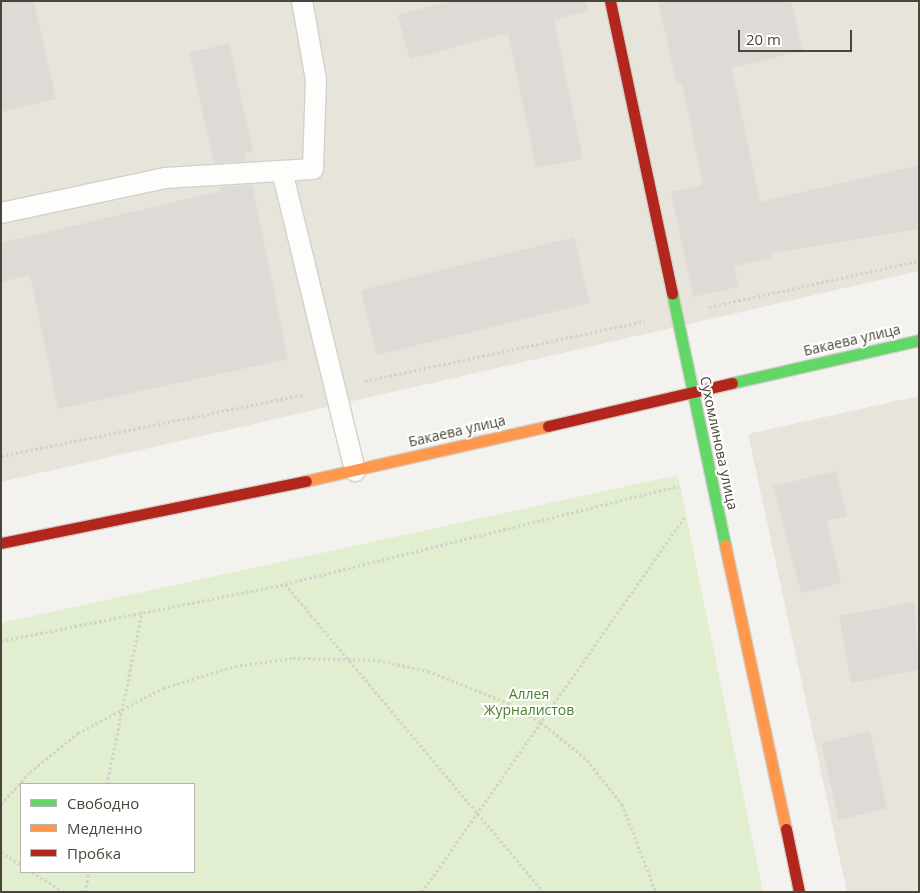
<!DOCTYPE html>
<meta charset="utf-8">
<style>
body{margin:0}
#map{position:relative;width:920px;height:893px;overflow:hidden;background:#f4f2ee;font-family:"Open Sans",sans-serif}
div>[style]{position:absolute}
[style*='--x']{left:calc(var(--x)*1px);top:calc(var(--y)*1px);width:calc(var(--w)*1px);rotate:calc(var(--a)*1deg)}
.residential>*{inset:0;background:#e7e4dc}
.green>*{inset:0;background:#e1eecf}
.building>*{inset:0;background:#dedbd6}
.path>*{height:3px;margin-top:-1.5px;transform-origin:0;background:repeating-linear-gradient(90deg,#d3d2cc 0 2.5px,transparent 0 5px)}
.roads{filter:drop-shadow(1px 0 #d2d0cb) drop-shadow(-1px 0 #d2d0cb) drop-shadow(0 1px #d2d0cb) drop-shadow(0 -1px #d2d0cb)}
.lane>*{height:20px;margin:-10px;padding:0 10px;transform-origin:10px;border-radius:10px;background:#fdfdfc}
.fast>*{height:11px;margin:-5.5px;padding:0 5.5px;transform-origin:5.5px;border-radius:5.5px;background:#63d668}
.slow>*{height:11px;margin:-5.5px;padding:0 5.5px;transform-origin:5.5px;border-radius:5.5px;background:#ff974d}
.jam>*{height:11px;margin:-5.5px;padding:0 5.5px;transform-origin:5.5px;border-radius:5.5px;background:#b3261e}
span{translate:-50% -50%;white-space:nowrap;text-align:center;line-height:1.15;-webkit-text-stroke:4px #fff;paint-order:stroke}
.street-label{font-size:14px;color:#4b4439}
.park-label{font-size:14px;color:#4a7f2a}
.frame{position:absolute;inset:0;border:2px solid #4b4439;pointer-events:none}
.legend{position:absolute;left:20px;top:783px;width:175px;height:90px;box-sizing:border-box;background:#fff;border:1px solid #b7b4b0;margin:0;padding:6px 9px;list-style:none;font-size:15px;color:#4b4439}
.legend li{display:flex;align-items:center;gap:10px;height:25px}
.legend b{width:25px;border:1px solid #b7b4b0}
.scale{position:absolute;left:738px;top:30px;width:114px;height:22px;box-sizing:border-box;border:2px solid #4b4439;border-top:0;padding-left:6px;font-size:15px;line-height:18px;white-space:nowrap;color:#4b4439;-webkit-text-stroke:4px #fff;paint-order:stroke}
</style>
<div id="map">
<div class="residential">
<div style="clip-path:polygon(1px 1px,919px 1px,919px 271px,1px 482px)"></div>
<div style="clip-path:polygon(919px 396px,919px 892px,847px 892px,748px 434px)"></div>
</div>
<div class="green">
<div style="clip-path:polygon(evenodd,678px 475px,763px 892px,1px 892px,1px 623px,678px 475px,21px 784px,194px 784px,194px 872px,21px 872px,21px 784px)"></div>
</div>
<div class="building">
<div style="clip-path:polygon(1px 1px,34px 1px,56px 99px,1px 112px)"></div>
<div style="clip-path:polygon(451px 1px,586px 1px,588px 11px,554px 20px,583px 159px,536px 168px,508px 33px,410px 59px,397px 15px)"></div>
<div style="clip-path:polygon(658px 1px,791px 1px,803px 51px,732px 68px,760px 202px,919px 165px,919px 229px,771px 253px,772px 258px,734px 266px,739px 287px,693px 297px,671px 192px,703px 185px,682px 83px,677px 84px)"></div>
<div style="clip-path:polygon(229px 44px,253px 152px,244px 154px,246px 161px,214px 163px,189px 52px)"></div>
<div style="clip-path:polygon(252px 185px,288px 359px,58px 409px,30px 275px,1px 282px,1px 243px,220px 191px,219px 187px)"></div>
<div style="clip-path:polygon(574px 237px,590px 303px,377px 355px,361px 290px)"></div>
<div style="clip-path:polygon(836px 471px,847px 516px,827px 521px,841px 583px,801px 593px,773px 486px)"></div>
<div style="clip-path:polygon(914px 602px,919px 670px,851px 683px,839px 616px)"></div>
<div style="clip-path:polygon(870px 731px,887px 808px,839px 820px,821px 743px)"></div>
</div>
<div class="path">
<div style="--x:709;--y:307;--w:215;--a:-12.4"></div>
<div style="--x:365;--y:381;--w:286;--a:-12.1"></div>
<div style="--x:1;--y:456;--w:310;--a:-11.5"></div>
<div style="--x:285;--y:584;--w:402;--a:50"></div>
<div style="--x:1;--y:641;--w:290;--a:-11.3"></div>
<div style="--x:285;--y:584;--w:406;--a:-14"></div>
<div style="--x:107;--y:784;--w:176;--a:-78.5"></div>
<div style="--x:1;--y:804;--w:43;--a:-47.8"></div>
<div style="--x:30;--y:772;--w:62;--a:-39.1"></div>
<div style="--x:78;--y:733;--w:96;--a:-27.9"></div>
<div style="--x:163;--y:688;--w:75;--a:-17"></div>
<div style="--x:235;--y:666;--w:59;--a:-7.9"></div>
<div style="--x:293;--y:658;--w:85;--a:1.3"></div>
<div style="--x:378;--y:660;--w:51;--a:12.4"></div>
<div style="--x:428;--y:671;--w:86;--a:21.8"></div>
<div style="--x:508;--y:703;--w:38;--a:30"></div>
<div style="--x:541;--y:722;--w:60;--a:39.6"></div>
<div style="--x:587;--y:760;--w:56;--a:51.5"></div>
<div style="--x:622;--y:804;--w:94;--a:68.9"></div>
<div style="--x:1;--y:852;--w:24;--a:33"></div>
<div style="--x:32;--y:872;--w:38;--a:32"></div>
<div style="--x:85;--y:892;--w:20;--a:-79"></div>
<div style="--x:422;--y:892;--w:457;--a:-55"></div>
</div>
<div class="roads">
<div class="lane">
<div style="--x:282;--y:171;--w:309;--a:76.3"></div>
<div style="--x:1;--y:213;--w:168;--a:-12"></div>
<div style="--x:165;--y:178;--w:148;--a:-3.5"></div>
<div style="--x:313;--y:169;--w:89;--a:-88.1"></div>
<div style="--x:316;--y:80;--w:80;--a:-100"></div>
</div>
<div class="fast">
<div style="--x:672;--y:293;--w:258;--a:78.1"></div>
<div style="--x:732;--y:383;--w:192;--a:-12.9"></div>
</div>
<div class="slow">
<div style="--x:306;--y:481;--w:248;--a:-12.8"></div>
<div style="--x:725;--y:545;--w:290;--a:77.9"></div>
</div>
<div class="jam">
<div style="--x:610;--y:1;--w:299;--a:78"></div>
<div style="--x:548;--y:426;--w:189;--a:-13.2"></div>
<div style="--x:1;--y:543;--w:311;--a:-11.5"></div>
<div style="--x:786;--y:829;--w:64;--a:78.3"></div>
</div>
</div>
<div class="street-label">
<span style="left:852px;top:340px;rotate:-13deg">Бакаева улица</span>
<span style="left:457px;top:431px;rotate:-13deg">Бакаева улица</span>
<span style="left:719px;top:443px;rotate:78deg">Сухомлинова улица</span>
</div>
<div class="park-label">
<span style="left:529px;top:702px">Аллея<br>Журналистов</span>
</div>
<div class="frame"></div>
<ul class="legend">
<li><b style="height:6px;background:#63d668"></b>Свободно</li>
<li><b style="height:6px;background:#ff974d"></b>Медленно</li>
<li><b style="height:6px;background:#b3261e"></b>Пробка</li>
</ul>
<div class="scale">20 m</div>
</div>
